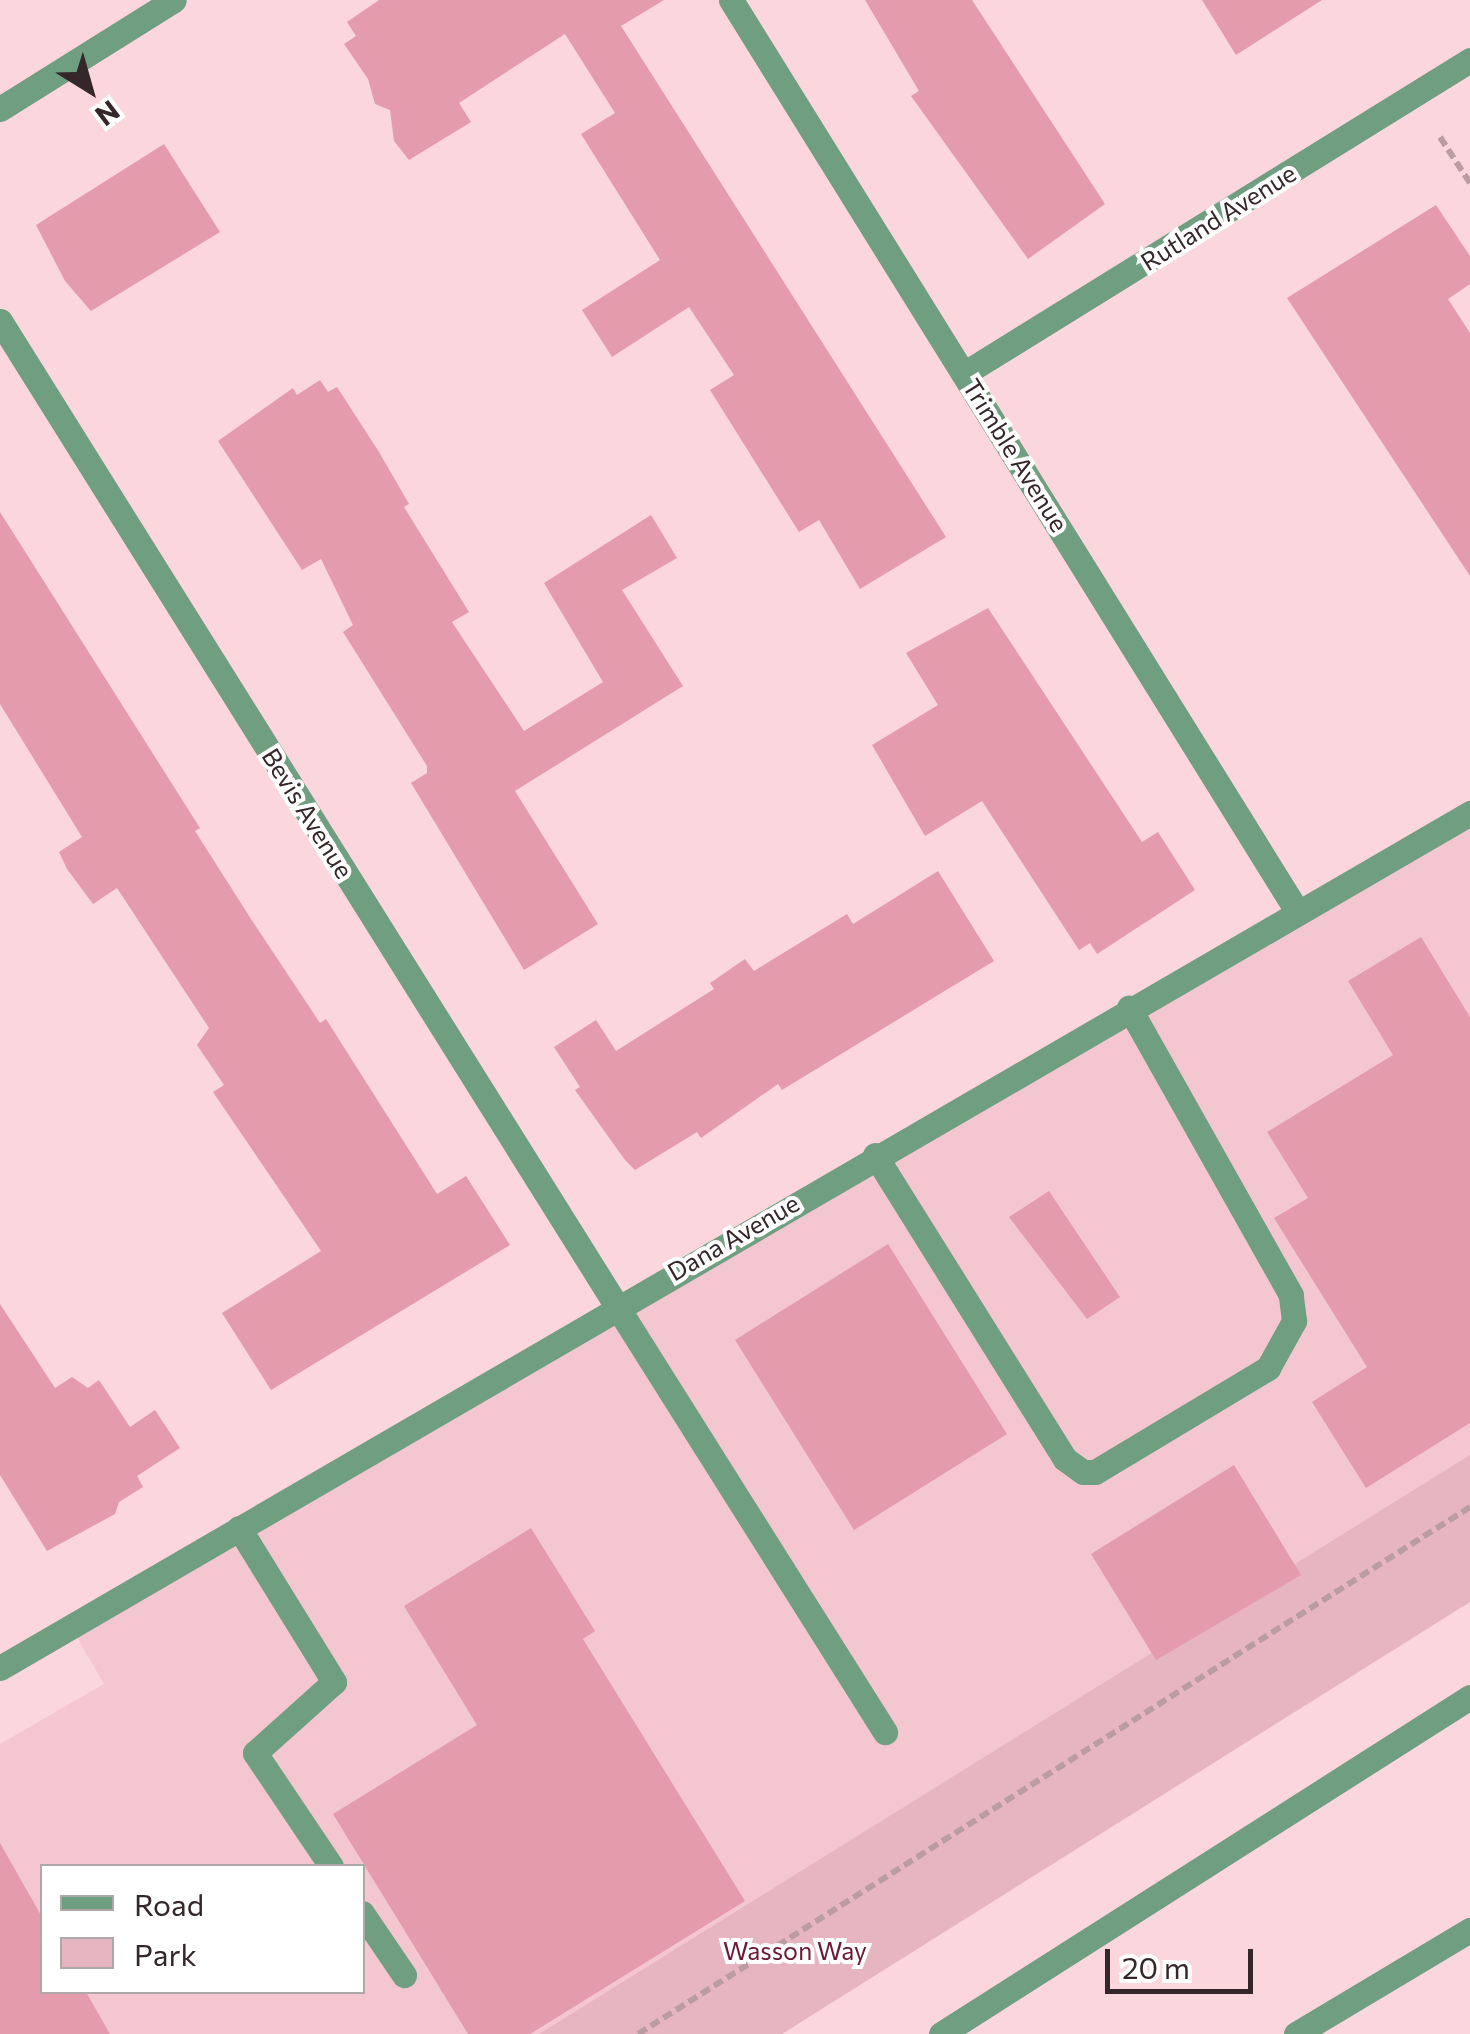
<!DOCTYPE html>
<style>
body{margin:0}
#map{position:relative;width:1470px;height:2034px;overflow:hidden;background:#fcd6dd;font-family:Commissioner,sans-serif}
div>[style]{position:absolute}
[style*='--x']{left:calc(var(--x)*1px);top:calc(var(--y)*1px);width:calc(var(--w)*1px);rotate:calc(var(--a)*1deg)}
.built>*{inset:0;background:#f4c7d0}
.green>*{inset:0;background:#e7b5bf}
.building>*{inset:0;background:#e49bab}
.path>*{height:6px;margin-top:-3px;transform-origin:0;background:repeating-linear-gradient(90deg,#ba9ca1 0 10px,transparent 0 15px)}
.service>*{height:25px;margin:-12.5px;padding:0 12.5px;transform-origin:12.5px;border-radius:12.5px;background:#709e80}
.minor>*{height:25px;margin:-12.5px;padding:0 12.5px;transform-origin:12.5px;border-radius:12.5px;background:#709e80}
.tertiary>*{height:25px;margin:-12.5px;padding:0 12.5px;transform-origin:12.5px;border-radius:12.5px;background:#709e80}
span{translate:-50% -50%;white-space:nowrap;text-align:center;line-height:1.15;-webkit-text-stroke:8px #fff;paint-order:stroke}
.street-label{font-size:25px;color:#342629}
.park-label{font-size:25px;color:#6c1734}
.legend{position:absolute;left:40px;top:1864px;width:325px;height:130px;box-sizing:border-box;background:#fff;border:2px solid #aea8a9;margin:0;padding:12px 18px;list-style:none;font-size:30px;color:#342629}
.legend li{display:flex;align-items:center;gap:20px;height:50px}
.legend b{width:50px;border:2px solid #aea8a9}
.north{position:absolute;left:40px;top:40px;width:100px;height:100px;-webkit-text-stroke:8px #fff;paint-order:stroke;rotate:143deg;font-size:28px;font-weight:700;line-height:40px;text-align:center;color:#342629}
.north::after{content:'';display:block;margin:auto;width:35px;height:45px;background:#342629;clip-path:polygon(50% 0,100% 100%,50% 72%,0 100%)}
.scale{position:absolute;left:1105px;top:1949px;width:148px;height:45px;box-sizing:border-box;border:5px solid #342629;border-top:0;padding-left:12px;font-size:30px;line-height:35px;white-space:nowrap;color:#342629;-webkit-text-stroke:8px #fff;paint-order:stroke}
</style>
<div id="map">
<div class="built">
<div style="clip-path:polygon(evenodd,1470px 813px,1470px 1507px,638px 2034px,0 2034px,0 1744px,104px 1684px,71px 1627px,1470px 813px,42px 1866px,362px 1866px,362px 1992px,42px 1992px,42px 1866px)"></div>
</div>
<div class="green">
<div style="clip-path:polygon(1470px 1455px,1470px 1602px,782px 2034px,539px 2034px)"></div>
</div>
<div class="building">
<div style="clip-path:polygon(379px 0,664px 0,621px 26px,946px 537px,860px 589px,819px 520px,799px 532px,710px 390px,734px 375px,689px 307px,612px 357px,582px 310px,660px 260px,581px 134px,615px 113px,565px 34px,459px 103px,471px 122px,409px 160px,394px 141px,390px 110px,375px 104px,368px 79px,344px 44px,356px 36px,347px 22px)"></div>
<div style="clip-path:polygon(865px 0,972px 0,1105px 204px,1028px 259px,911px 96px,919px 91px)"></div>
<div style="clip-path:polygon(1202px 0,1322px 0,1236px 55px)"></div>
<div style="clip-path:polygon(164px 144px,220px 232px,91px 311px,65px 281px,36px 225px)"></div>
<div style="clip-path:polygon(1436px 205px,1470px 256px,1470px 284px,1448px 299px,1470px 333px,1470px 576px,1287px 298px)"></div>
<div style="clip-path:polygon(320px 380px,328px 392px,337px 387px,379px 452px,409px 504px,404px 507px,469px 612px,452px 622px,524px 731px,603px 682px,544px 583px,651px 515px,677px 558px,622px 590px,683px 686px,515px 791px,598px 924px,524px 970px,411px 783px,427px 773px,427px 766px,343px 632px,353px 625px,321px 559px,302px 570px,218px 441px,293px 388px,297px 395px)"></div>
<div style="clip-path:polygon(0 512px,200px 828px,195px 831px,251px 919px,320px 1023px,326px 1019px,437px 1194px,466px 1176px,510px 1245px,271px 1390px,222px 1313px,321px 1251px,213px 1092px,224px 1085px,197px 1045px,209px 1028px,117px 888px,93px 904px,67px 869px,59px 852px,82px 837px,0 704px)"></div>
<div style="clip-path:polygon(988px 608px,1142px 842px,1158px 832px,1195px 890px,1097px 954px,1090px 943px,1079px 950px,982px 801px,925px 836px,872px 745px,938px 705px,906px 653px)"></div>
<div style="clip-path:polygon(938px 871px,994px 961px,782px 1090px,778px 1084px,701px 1138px,697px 1132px,635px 1170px,625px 1160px,575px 1090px,580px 1087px,554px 1047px,596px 1020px,616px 1051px,714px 989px,710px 983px,745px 959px,754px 971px,847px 914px,853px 924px)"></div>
<div style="clip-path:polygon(1421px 937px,1470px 1017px,1470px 1423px,1366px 1488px,1312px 1402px,1367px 1367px,1274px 1218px,1308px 1198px,1267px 1132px,1393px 1055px,1348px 981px)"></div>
<div style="clip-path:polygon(1049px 1191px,1120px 1297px,1087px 1319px,1009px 1217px)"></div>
<div style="clip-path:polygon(888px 1244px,1007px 1434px,854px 1530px,735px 1340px)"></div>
<div style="clip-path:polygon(0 1304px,55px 1388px,72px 1377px,88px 1388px,99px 1380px,130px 1427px,155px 1410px,180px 1448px,137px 1476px,143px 1487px,119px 1502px,115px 1514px,47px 1551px,0 1475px)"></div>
<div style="clip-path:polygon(1234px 1465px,1301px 1575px,1156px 1660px,1091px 1554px)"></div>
<div style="clip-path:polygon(531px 1528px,595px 1631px,583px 1639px,745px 1901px,530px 2034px,468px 2034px,333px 1814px,477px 1725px,404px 1606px)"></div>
<div style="clip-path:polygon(0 1843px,42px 1917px,42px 1992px,86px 1992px,110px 2034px,0 2034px)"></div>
</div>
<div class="path">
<div style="--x:1440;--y:137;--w:55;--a:56.9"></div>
<div style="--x:638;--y:2034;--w:985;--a:-32.35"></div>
</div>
<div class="service">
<div style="--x:875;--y:1155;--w:358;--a:58"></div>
<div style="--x:1065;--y:1459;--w:22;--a:36"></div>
<div style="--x:1083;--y:1472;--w:12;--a:0"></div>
<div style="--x:1095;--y:1472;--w:202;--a:-31"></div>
<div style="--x:1268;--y:1368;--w:54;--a:-61"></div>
<div style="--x:1294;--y:1321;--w:26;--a:-97"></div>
<div style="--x:1291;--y:1295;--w:330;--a:-119.4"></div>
<div style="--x:616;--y:1305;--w:505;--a:57.79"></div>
<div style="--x:239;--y:1528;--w:181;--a:58.3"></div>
<div style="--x:334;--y:1682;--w:106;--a:138.1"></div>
<div style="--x:255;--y:1753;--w:136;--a:56.1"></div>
<div style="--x:362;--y:1913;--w:75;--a:55.9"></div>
<div style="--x:941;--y:2034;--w:627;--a:-32.5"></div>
<div style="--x:1296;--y:2034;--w:203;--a:-30.9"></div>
</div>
<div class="minor">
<div style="--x:731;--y:0;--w:1073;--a:58.15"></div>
<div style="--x:0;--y:109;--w:205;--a:-32.1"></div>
<div style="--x:0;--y:321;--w:1161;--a:57.95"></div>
<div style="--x:965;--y:373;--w:594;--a:-31.79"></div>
</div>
<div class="tertiary">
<div style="--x:0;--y:1668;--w:1701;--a:-30.18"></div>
</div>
<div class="street-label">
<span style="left:1218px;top:217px;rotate:-32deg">Rutland Avenue</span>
<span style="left:1016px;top:455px;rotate:58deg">Trimble Avenue</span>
<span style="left:308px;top:813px;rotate:58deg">Bevis Avenue</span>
<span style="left:733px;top:1237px;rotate:-30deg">Dana Avenue</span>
</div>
<div class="park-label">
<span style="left:795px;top:1950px">Wasson Way</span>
</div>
<ul class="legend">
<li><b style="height:12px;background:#709e80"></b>Road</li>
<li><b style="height:28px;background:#e7b5bf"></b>Park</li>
</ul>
<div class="north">N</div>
<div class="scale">20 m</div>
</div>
